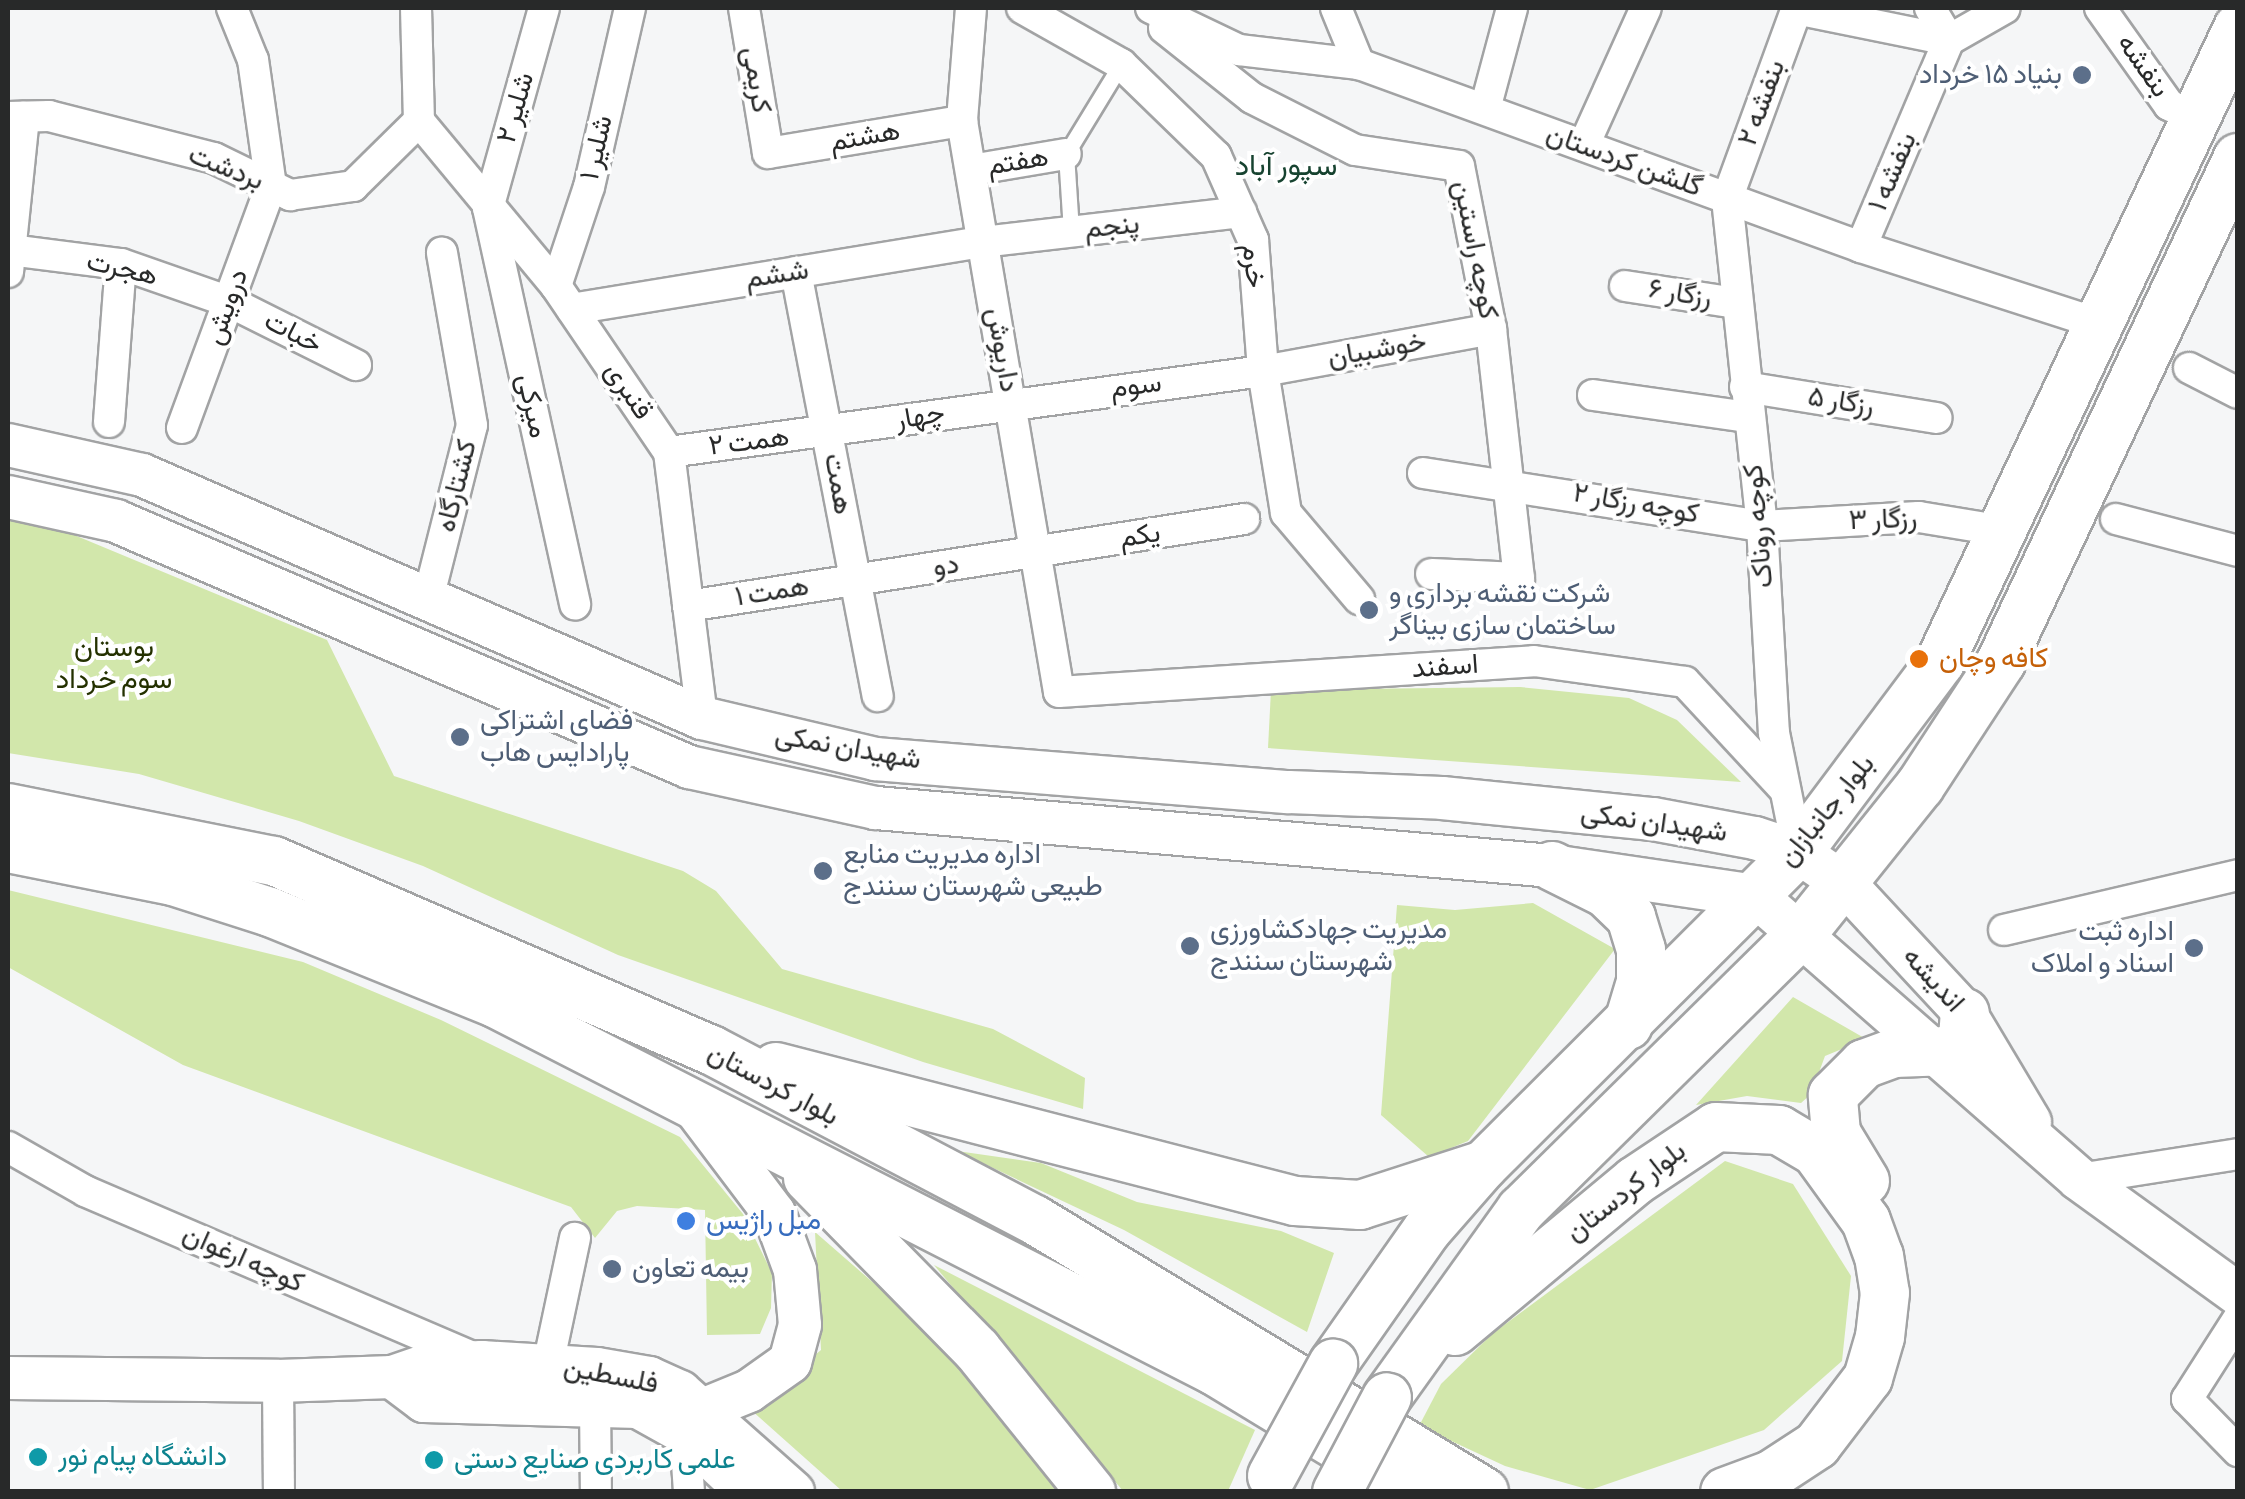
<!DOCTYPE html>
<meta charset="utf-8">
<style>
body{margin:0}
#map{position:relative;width:2245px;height:1499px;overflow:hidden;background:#f5f6f7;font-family:"Alegreya Sans",Vazirmatn,sans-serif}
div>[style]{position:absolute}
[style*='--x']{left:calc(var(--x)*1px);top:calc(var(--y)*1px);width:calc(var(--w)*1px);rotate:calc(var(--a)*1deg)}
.green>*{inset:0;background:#d2e7ab}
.roads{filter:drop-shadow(2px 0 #a2a3a4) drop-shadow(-2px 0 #a2a3a4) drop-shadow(0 2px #a2a3a4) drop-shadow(0 -2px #a2a3a4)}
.lane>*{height:15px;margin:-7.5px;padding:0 7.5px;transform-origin:7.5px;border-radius:7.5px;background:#fff}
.street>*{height:30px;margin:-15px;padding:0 15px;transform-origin:15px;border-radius:15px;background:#fff}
.secondary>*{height:42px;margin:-21px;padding:0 21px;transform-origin:21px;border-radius:21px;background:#fff}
.primary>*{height:48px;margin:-24px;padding:0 24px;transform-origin:24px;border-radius:24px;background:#fff}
.bridges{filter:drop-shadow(2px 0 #a2a3a4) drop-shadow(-2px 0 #a2a3a4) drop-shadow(0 2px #a2a3a4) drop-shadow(0 -2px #a2a3a4)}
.primary-bridge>*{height:48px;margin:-24px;padding:0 24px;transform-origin:24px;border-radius:24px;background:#fff}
.dots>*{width:28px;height:28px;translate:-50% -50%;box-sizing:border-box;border:5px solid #fff;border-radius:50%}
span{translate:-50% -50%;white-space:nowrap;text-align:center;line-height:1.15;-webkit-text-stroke:8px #fff;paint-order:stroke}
.street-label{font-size:28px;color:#282929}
.service-label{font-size:28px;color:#4e5e75}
.right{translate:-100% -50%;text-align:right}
.left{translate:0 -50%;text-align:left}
.park-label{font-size:28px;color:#243100}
.food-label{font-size:28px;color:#c56008}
.shop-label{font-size:28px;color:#366cbe}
.culture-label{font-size:28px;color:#0d838f}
.neighbourhood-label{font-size:30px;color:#174330}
.frame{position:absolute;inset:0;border:10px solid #282929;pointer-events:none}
</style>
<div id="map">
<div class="green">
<div style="clip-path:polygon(8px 520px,67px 532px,327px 640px,394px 776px,683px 871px,716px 891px,782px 969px,993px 1029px,1085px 1078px,1083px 1109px,923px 1062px,618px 955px,423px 866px,299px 821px,139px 774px,8px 753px)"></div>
<div style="clip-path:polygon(1520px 687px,1629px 698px,1677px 720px,1741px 782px,1268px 748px,1271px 690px)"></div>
<div style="clip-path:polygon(8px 890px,303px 962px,441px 1020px,680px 1137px,743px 1214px,772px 1273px,771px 1308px,760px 1334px,707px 1335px,705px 1210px,637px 1206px,617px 1211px,595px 1238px,571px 1207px,183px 1065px,8px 967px)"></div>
<div style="clip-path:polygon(1533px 903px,1615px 949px,1468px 1141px,1429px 1157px,1381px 1115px,1397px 905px,1455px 910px)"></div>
<div style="clip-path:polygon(1793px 997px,1866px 1039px,1825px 1056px,1811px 1094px,1801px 1103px,1747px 1096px,1696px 1105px)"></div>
<div style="clip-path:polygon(957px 1151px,1041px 1163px,1137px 1202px,1281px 1231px,1334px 1253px,1307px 1332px,1124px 1230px)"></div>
<div style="clip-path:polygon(1725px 1161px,1793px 1184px,1851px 1276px,1842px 1361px,1764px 1430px,1590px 1490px,1505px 1466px,1419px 1426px,1441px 1384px,1492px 1334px)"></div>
<div style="clip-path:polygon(815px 1232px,923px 1326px,1064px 1491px,842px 1491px,742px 1402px,778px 1385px,821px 1350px)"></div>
<div style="clip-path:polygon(934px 1265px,1255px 1430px,1228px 1491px,1123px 1491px)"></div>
</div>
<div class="roads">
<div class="lane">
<div style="--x:1071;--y:231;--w:77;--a:-93.7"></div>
<div style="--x:1066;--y:154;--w:105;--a:-58.6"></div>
</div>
<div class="street">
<div style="--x:416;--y:8;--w:113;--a:88.5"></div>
<div style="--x:544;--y:8;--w:208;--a:105.6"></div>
<div style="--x:488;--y:208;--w:406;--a:77.6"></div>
<div style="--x:744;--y:8;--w:147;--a:80.6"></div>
<div style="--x:768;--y:153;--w:197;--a:-9.4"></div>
<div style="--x:971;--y:8;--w:113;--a:94.6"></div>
<div style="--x:962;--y:121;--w:579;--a:80.36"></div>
<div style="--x:1059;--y:692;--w:476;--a:-3.7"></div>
<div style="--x:1534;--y:661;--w:152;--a:7.9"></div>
<div style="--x:1685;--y:682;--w:144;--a:47.2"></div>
<div style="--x:1022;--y:8;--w:114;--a:29.5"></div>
<div style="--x:1121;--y:64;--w:132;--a:44.1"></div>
<div style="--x:1216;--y:156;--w:92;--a:66.2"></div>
<div style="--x:1253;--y:240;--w:131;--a:85.6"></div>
<div style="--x:1263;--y:371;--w:144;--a:80.8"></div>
<div style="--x:1286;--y:513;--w:113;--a:49.7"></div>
<div style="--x:1151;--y:8;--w:98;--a:25.5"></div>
<div style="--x:1239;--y:50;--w:121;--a:6.7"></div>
<div style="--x:1359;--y:64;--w:534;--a:20.03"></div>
<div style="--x:1861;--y:247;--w:248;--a:17.9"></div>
<div style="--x:1336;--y:8;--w:61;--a:67.7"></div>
<div style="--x:1797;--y:8;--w:203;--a:110.1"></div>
<div style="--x:1727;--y:199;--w:329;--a:83.9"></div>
<div style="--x:1762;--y:526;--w:207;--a:86.7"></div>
<div style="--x:1774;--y:733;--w:121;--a:78.6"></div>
<div style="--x:1930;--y:8;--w:37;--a:59"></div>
<div style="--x:2100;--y:8;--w:119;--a:54.6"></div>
<div style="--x:2169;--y:105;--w:25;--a:26"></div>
<div style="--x:1796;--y:9;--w:156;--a:11.5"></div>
<div style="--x:1164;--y:28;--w:112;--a:38.5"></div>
<div style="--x:1252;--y:98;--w:115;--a:26.8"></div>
<div style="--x:1355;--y:150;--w:105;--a:8.7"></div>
<div style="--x:1459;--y:166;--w:166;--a:78.9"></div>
<div style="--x:1491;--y:329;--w:251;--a:83.6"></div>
<div style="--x:1519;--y:578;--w:88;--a:-177.4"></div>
<div style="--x:1949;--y:40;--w:64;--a:-29.7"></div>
<div style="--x:1485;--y:109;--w:105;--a:-75"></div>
<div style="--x:8;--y:117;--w:41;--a:-1.4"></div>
<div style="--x:49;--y:116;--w:170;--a:14.3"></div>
<div style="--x:214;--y:158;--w:85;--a:26"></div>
<div style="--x:290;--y:195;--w:64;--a:-8.1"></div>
<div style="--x:353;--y:186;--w:93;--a:-44.6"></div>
<div style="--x:419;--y:121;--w:214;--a:50.3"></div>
<div style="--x:556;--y:286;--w:201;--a:55.8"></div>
<div style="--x:669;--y:452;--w:268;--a:82.9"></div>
<div style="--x:1584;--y:145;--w:150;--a:-65.7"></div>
<div style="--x:971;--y:170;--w:96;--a:-9.6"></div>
<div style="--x:1861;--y:247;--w:225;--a:-67"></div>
<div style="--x:10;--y:250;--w:112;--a:7.2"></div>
<div style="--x:121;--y:264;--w:115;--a:19.2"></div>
<div style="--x:230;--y:302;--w:141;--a:26.6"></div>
<div style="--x:8;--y:272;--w:156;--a:-84.1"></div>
<div style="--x:796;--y:272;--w:432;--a:79.1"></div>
<div style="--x:556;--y:286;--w:104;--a:-71.6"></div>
<div style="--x:589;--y:187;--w:184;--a:-77.1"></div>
<div style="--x:1625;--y:286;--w:112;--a:8.7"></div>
<div style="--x:572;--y:309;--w:416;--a:-9.3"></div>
<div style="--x:983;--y:242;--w:260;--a:-6.6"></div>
<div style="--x:2189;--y:368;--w:55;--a:27"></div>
<div style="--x:1745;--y:387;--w:194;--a:9.2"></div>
<div style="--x:1593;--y:395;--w:157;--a:8.1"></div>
<div style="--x:109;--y:422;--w:158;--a:-85.7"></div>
<div style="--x:182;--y:428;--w:258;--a:-69.8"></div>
<div style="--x:271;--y:186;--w:127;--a:-98.1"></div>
<div style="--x:253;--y:60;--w:56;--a:-112"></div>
<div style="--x:669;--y:452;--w:599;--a:-7.77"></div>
<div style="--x:1263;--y:371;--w:232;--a:-10.4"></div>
<div style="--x:1423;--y:473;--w:343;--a:8.9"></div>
<div style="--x:1762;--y:526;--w:157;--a:-3.3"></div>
<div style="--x:1919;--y:517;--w:86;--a:9.4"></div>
<div style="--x:2116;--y:519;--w:126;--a:14.7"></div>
<div style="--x:428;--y:599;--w:179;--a:-75.8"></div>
<div style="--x:472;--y:425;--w:175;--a:-99.9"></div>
<div style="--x:688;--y:606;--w:563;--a:-8.89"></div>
<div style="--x:2004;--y:930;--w:240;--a:-13.2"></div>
<div style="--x:8;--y:1147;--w:89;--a:29.7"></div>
<div style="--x:85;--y:1191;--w:423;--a:23.2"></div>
<div style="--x:2079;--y:1179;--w:161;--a:-8.9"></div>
<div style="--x:2238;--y:1319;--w:95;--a:122.5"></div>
<div style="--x:2187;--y:1399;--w:73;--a:45.6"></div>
<div style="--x:548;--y:1365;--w:130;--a:-78"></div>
<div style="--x:278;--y:1381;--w:111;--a:89.5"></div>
<div style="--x:595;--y:1403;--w:89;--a:89.4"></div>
<div style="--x:689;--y:1492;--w:59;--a:-93.9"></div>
<div style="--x:685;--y:1433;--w:8;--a:-50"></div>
</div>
<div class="secondary">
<div style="--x:8;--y:445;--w:137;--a:12.6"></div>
<div style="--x:142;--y:475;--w:610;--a:23.46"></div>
<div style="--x:702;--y:718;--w:178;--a:13.3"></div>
<div style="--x:875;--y:759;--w:415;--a:4.6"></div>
<div style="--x:1289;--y:792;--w:153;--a:2.2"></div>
<div style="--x:1442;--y:798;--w:212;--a:5.7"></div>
<div style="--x:1653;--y:819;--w:104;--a:10.6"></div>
<div style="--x:1755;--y:838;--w:45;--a:18"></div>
<div style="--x:1798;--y:852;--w:58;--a:34.5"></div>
<div style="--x:1846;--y:885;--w:175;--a:47.1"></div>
<div style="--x:1965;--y:1013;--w:127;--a:59.2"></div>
<div style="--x:8;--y:497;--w:111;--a:12.5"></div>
<div style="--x:116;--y:521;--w:624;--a:23.23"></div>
<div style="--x:689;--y:767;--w:191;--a:12.4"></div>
<div style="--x:876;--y:808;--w:678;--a:4.9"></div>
<div style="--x:1552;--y:866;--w:206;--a:8.4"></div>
<div style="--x:1756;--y:896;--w:429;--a:41.2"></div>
<div style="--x:2079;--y:1179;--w:196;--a:35.9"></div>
<div style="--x:691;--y:1103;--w:138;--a:53"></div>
<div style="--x:774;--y:1213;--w:61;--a:69.8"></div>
<div style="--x:795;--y:1270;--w:55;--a:84.8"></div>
<div style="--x:800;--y:1325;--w:38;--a:105"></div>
<div style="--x:790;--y:1362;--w:50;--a:144.7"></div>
<div style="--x:749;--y:1391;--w:48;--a:157.8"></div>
<div style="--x:392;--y:1377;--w:40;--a:37"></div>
<div style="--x:424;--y:1401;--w:214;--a:1.6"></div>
<div style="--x:638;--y:1407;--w:54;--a:29"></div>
<div style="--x:685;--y:1433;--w:86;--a:43.1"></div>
<div style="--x:8;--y:1378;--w:270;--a:0.6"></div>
<div style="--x:278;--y:1381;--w:114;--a:-2"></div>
<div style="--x:392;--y:1377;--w:40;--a:-18.9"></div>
<div style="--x:430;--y:1364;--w:52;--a:-2.2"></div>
<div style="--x:482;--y:1362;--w:115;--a:3.5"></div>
<div style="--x:597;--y:1369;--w:53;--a:9.8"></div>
<div style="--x:649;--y:1378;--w:34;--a:24"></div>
<div style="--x:680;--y:1392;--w:151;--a:41.5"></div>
</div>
<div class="primary">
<div style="--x:8;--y:808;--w:271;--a:11.3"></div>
<div style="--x:274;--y:861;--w:476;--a:23.4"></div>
<div style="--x:711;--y:1050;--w:366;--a:27.7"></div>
<div style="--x:1035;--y:1220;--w:525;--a:31.21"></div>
<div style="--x:8;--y:848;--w:168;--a:11.3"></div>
<div style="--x:173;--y:881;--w:102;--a:17.7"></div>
<div style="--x:270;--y:912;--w:243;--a:22"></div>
<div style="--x:495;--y:1003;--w:809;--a:27.07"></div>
<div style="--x:1215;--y:1371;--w:233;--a:31.3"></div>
<div style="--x:1552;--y:866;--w:60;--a:26.6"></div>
<div style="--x:1606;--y:893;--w:35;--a:44"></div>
<div style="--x:1631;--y:917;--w:34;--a:73"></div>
<div style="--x:1641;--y:950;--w:32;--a:90"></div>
<div style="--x:1641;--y:982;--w:45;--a:106.8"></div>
<div style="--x:776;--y:1067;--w:536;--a:14.48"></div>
<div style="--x:1295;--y:1201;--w:65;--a:3.5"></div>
<div style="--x:1360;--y:1205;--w:130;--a:-17.9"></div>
<div style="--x:808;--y:1178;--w:241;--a:45.5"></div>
<div style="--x:977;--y:1350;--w:182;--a:51.2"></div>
<div style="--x:1865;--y:1181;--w:56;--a:-121.1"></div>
<div style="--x:1836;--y:1133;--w:38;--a:-95"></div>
<div style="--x:1833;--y:1095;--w:44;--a:-45"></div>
<div style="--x:1864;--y:1064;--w:32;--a:-20"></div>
<div style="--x:1894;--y:1053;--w:55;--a:-2.1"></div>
<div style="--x:1949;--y:1051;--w:18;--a:-41"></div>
<div style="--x:1963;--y:1039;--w:26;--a:-86"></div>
<div style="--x:1455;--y:1331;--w:234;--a:-39.8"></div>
<div style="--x:1635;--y:1181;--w:97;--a:-33.7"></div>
<div style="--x:1716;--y:1127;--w:63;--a:2.7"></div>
<div style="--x:1779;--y:1130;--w:43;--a:30.7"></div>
<div style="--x:1816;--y:1152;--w:85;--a:54.1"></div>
<div style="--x:1866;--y:1221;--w:37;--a:70"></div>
<div style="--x:1879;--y:1256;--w:37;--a:81"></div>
<div style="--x:1885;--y:1293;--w:44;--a:96.5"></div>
<div style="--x:1880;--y:1337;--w:43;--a:106.3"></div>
<div style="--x:1868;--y:1378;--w:84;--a:127.3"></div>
<div style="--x:1817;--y:1445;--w:55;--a:146.9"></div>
<div style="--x:1771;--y:1475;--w:49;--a:159.7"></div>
<div style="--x:1333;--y:1364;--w:164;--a:-55"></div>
<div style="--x:1427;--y:1230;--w:86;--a:-48.8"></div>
<div style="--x:1484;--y:1165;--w:443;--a:-44.9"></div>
<div style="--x:1798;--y:852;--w:237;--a:-53.2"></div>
<div style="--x:1940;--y:662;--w:701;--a:-64.82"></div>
<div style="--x:1387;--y:1397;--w:230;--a:-54.4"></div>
<div style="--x:1521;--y:1210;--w:396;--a:-44.6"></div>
<div style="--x:1803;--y:932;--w:187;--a:-51.3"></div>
<div style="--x:1920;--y:786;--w:148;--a:-56.8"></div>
<div style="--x:2001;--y:662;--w:557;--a:-64.82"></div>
</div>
</div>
<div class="bridges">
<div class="primary-bridge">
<div style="--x:1272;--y:1476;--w:128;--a:-61.4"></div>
<div style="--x:1337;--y:1492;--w:107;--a:-62.2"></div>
</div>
</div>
<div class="dots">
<div style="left:2082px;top:75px;background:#5c6f8a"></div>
<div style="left:1369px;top:610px;background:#5c6f8a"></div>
<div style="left:1919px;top:659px;background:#e8710a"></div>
<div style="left:460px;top:737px;background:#5c6f8a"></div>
<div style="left:823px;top:871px;background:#5c6f8a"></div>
<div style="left:1190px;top:946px;background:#5c6f8a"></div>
<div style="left:2194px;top:948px;background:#5c6f8a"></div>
<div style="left:686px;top:1221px;background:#3f7fe0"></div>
<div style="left:612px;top:1269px;background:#5c6f8a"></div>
<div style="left:38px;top:1457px;background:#0f9aa8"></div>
<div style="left:434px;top:1460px;background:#0f9aa8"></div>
</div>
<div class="street-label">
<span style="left:2143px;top:66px;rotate:55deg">بنفشه</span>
<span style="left:756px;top:80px;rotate:81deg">کریمی</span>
<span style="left:1762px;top:103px;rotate:-70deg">بنفشه ۲</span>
<span style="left:516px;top:108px;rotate:-74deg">شلیر ۲</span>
<span style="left:865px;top:137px;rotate:-10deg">هشتم</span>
<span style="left:597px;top:148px;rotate:-77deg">شلیر ۱</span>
<span style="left:1624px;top:161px;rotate:20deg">گلشن کردستان</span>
<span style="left:1018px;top:162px;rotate:-9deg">هفتم</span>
<span style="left:226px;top:168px;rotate:22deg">بردشت</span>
<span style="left:1893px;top:172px;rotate:-67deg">بنفشه ۱</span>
<span style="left:1112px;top:227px;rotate:-6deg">پنجم</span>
<span style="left:1475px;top:250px;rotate:79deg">کوچه راستین</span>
<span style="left:1253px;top:266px;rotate:83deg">خرم</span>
<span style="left:122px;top:269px;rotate:13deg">هجرت</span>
<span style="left:777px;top:275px;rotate:-9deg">ششم</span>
<span style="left:1680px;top:294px;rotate:9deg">رزگار ۶</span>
<span style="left:227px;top:307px;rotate:-70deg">درویش</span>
<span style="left:293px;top:333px;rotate:27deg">خبات</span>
<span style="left:1002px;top:350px;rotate:80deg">داریوش</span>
<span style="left:1377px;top:350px;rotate:-10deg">خوشبیان</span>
<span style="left:1136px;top:386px;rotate:-7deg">سوم</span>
<span style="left:628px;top:391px;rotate:56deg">قنبری</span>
<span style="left:1841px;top:402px;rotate:9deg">رزگار ۵</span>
<span style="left:532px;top:406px;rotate:78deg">میرکی</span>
<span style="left:920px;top:417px;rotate:-10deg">چهار</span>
<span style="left:749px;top:442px;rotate:-7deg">همت ۲</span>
<span style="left:838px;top:484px;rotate:80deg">همت</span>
<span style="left:457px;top:486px;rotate:-76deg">کشتارگاه</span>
<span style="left:1636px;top:504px;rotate:10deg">کوچه رزگار ۲</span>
<span style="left:1883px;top:520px;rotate:-2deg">رزگار ۳</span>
<span style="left:1759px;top:526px;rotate:-95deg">کوچه روناک</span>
<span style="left:1140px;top:536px;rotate:-9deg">یکم</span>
<span style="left:946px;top:566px;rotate:-8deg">دو</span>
<span style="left:772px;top:592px;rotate:-9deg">همت ۱</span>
<span style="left:1445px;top:667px;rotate:-4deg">اسفند</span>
<span style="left:848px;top:748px;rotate:10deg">شهیدان نمکی</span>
<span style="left:1827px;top:811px;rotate:-51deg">بلوار جانبازان</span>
<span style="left:1654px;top:823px;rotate:8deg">شهیدان نمکی</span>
<span style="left:1933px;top:980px;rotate:48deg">اندیشه</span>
<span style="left:773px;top:1085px;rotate:28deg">بلوار کردستان</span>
<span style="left:1626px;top:1192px;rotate:-38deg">بلوار کردستان</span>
<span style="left:243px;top:1259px;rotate:24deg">کوچه ارغوان</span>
<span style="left:611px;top:1376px;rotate:11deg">فلسطین</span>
</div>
<div class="service-label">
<span class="right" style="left:2062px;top:75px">بنیاد ۱۵ خرداد</span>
<span class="left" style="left:1389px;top:610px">شرکت نقشه برداری و<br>ساختمان سازی بیناگر</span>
<span class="left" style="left:480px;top:737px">فضای اشتراکی<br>پارادایس هاب</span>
<span class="left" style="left:843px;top:871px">اداره مدیریت منابع<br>طبیعی شهرستان سنندج</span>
<span class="left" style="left:1210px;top:946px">مدیریت جهادکشاورزی<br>شهرستان سنندج</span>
<span class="right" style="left:2174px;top:948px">اداره ثبت<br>اسناد و املاک</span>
<span class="left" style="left:632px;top:1269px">بیمه تعاون</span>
</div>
<div class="park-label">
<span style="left:114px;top:664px">بوستان<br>سوم خرداد</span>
</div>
<div class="food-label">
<span class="left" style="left:1939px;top:659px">کافه وچان</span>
</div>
<div class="shop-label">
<span class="left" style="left:706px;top:1221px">مبل راژیس</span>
</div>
<div class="culture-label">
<span class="left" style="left:58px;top:1457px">دانشگاه پیام نور</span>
<span class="left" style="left:454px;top:1460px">علمی کاربردی صنایع دستی</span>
</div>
<div class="neighbourhood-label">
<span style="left:1286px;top:166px">سپور آباد</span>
</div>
<div class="frame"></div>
</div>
